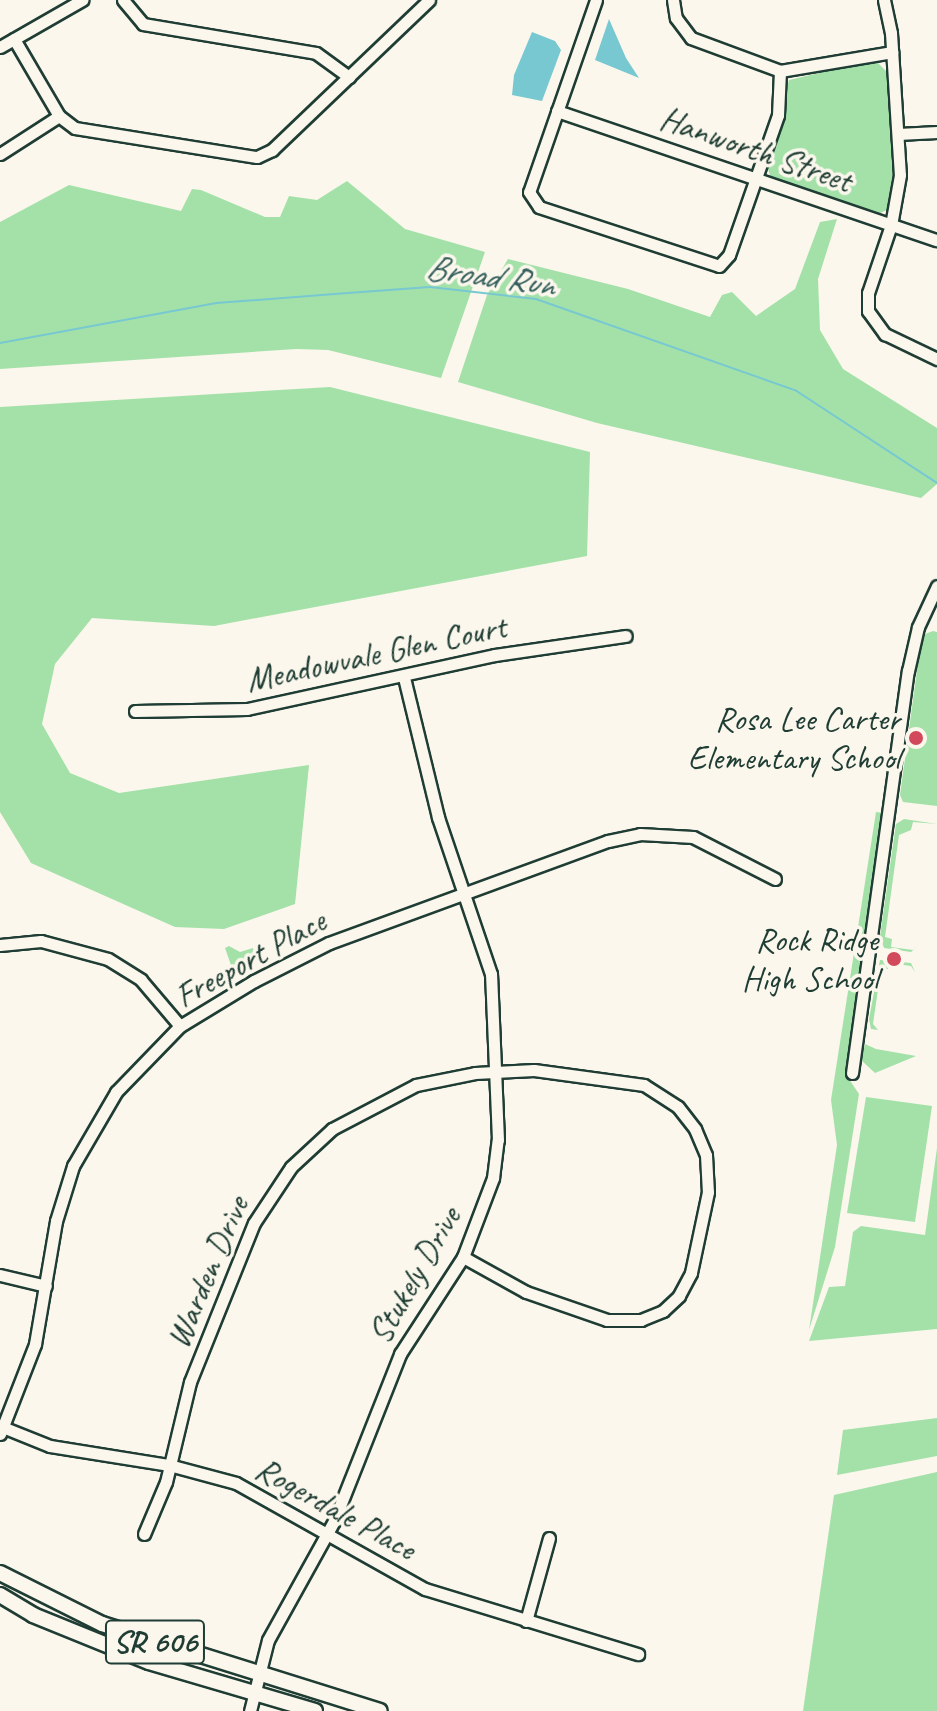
<!DOCTYPE html>
<style>
body{margin:0}
#map{position:relative;width:937px;height:1711px;overflow:hidden;background:#fbf7ec;font-family:Caveat,sans-serif}
div>[style]{position:absolute}
[style*='--x']{left:calc(var(--x)*1px);top:calc(var(--y)*1px);width:calc(var(--w)*1px);rotate:calc(var(--a)*1deg)}
.green>*{inset:0;background:#a3e1a9}
.water>*{inset:0;background:#78c8d2}
.stream>*{height:2px;margin:-1px;padding:0 1px;transform-origin:1px;border-radius:1px;background:#78c8d2}
.roads{filter:drop-shadow(2px 0 #1f3d34) drop-shadow(-2px 0 #1f3d34) drop-shadow(0 2px #1f3d34) drop-shadow(0 -2px #1f3d34)}
.minor>*{height:11px;margin:-5.5px;padding:0 5.5px;transform-origin:5.5px;border-radius:5.5px;background:#fbf7ec}
.major>*{height:14px;margin:-7px;padding:0 7px;transform-origin:7px;border-radius:7px;background:#fbf7ec}
.dots>*{width:22px;height:22px;translate:-50% -50%;box-sizing:border-box;border:4px solid #fbf7ec;border-radius:50%}
span{translate:-50% -50%;white-space:nowrap;text-align:center;line-height:1.15;-webkit-text-stroke:7px #fbf7ec;paint-order:stroke}
.shield-label span{padding:2px 6px;background:#fbf7ec;border:2px solid;border-radius:6px;-webkit-text-stroke-width:0}
.shield-label{font-size:32px;color:#1f3d34;font-weight:700}
.street-label{font-size:34px;color:#1f3d34}
.poi-label{font-size:34px;color:#1f3d34}
.right{translate:-100% -50%;text-align:right}
.water-label{font-size:36px;color:#35605c;font-style:italic}
</style>
<div id="map">
<div class="green">
<div style="clip-path:polygon(875px 60px,888px 73px,894px 161px,889px 209px,876px 215px,771px 178px,766px 163px,789px 80px)"></div>
<div style="clip-path:polygon(347px 181px,405px 229px,485px 252px,441px 378px,328px 350px,296px 349px,0 369px,0 222px,69px 185px,181px 211px,192px 189px,201px 190px,265px 217px,280px 217px,289px 196px,317px 200px)"></div>
<div style="clip-path:polygon(837px 219px,818px 279px,820px 330px,843px 369px,937px 428px,937px 484px,921px 498px,597px 423px,458px 382px,487px 295px,508px 259px,628px 289px,710px 317px,722px 295px,732px 292px,756px 316px,795px 289px,820px 222px)"></div>
<div style="clip-path:polygon(330px 387px,590px 452px,587px 556px,214px 626px,92px 618px,55px 664px,42px 724px,70px 773px,119px 793px,309px 765px,295px 904px,224px 929px,175px 927px,31px 863px,0 812px,0 407px)"></div>
<div style="clip-path:polygon(933px 631px,937px 632px,937px 806px,903px 802px,900px 795px,920px 649px,925px 634px)"></div>
<div style="clip-path:polygon(876px 812px,883px 813px,882px 820px,847px 1076px,859px 1094px,835px 1247px,809px 1330px,837px 1145px,831px 1100px)"></div>
<div style="clip-path:polygon(904px 819px,937px 824px,913px 822px,911px 830px,899px 835px,885px 937px,892px 939px,891px 947px,913px 950px,919px 945px,911px 952px,884px 948px,880px 936px,896px 824px)"></div>
<div style="clip-path:polygon(229px 946px,240px 952px,253px 948px,255px 958px,232px 968px,225px 948px)"></div>
<div style="clip-path:polygon(880px 960px,911px 963px,915px 972px,911px 966px,890px 963px,888px 969px,881px 969px,873px 1024px,878px 1030px,871px 1029px,869px 1019px)"></div>
<div style="clip-path:polygon(865px 1044px,876px 1049px,916px 1056px,875px 1073px,861px 1060px)"></div>
<div style="clip-path:polygon(866px 1097px,932px 1106px,915px 1222px,847px 1213px)"></div>
<div style="clip-path:polygon(937px 1148px,937px 1329px,809px 1341px,829px 1287px,845px 1286px,853px 1232px,861px 1226px,925px 1235px)"></div>
<div style="clip-path:polygon(937px 1418px,937px 1456px,837px 1475px,843px 1430px)"></div>
<div style="clip-path:polygon(937px 1472px,937px 1711px,803px 1711px,834px 1495px)"></div>
</div>
<div class="water">
<div style="clip-path:polygon(609px 19px,626px 58px,639px 78px,595px 60px)"></div>
<div style="clip-path:polygon(532px 32px,555px 41px,561px 50px,542px 101px,512px 95px,514px 75px)"></div>
</div>
<div class="stream">
<div style="--x:0;--y:343;--w:220;--a:-10.5"></div>
<div style="--x:216;--y:303;--w:132;--a:-4.3"></div>
<div style="--x:348;--y:293;--w:82;--a:-4.2"></div>
<div style="--x:430;--y:287;--w:107;--a:6.5"></div>
<div style="--x:536;--y:299;--w:275;--a:19.4"></div>
<div style="--x:795;--y:390;--w:170;--a:33.2"></div>
</div>
<div class="roads">
<div class="minor">
<div style="--x:123;--y:0;--w:31;--a:50"></div>
<div style="--x:143;--y:24;--w:175;--a:9.5"></div>
<div style="--x:316;--y:53;--w:41;--a:36"></div>
<div style="--x:596;--y:0;--w:203;--a:109.2"></div>
<div style="--x:529;--y:192;--w:18;--a:56"></div>
<div style="--x:539;--y:207;--w:189;--a:18.1"></div>
<div style="--x:719;--y:266;--w:15;--a:-48"></div>
<div style="--x:729;--y:255;--w:148;--a:-70.7"></div>
<div style="--x:778;--y:115;--w:44;--a:-87.4"></div>
<div style="--x:673;--y:0;--w:18;--a:81"></div>
<div style="--x:676;--y:18;--w:25;--a:53"></div>
<div style="--x:691;--y:38;--w:95;--a:20.3"></div>
<div style="--x:780;--y:71;--w:114;--a:-9.6"></div>
<div style="--x:884;--y:0;--w:34;--a:78"></div>
<div style="--x:891;--y:33;--w:142;--a:86.4"></div>
<div style="--x:900;--y:175;--w:51;--a:100.2"></div>
<div style="--x:891;--y:225;--w:72;--a:108.7"></div>
<div style="--x:868;--y:293;--w:18;--a:90"></div>
<div style="--x:868;--y:311;--w:29;--a:54"></div>
<div style="--x:885;--y:334;--w:58;--a:25.7"></div>
<div style="--x:14;--y:39;--w:89;--a:59.7"></div>
<div style="--x:59;--y:116;--w:20;--a:37"></div>
<div style="--x:75;--y:128;--w:184;--a:9.1"></div>
<div style="--x:257;--y:157;--w:17;--a:-25"></div>
<div style="--x:272;--y:150;--w:217;--a:-43.7"></div>
<div style="--x:0;--y:47;--w:95;--a:-29.8"></div>
<div style="--x:557;--y:111;--w:401;--a:18.8"></div>
<div style="--x:898;--y:134;--w:39;--a:-3"></div>
<div style="--x:0;--y:154;--w:70;--a:-32.8"></div>
<div style="--x:135;--y:711;--w:112;--a:-1"></div>
<div style="--x:247;--y:709;--w:254;--a:-12.3"></div>
<div style="--x:495;--y:655;--w:132;--a:-8.3"></div>
<div style="--x:0;--y:945;--w:41;--a:-5.6"></div>
<div style="--x:41;--y:941;--w:69;--a:15"></div>
<div style="--x:108;--y:959;--w:39;--a:32"></div>
<div style="--x:141;--y:980;--w:60;--a:49.7"></div>
<div style="--x:852;--y:1073;--w:406;--a:-82.1"></div>
<div style="--x:908;--y:671;--w:45;--a:-77.2"></div>
<div style="--x:918;--y:627;--w:45;--a:-65.1"></div>
<div style="--x:0;--y:1275;--w:47;--a:13.4"></div>
<div style="--x:0;--y:1426;--w:54;--a:21.8"></div>
<div style="--x:50;--y:1446;--w:121;--a:9.1"></div>
<div style="--x:169;--y:1465;--w:69;--a:15"></div>
<div style="--x:236;--y:1483;--w:217;--a:29.3"></div>
<div style="--x:425;--y:1589;--w:223;--a:17"></div>
<div style="--x:0;--y:1434;--w:97;--a:-68.7"></div>
<div style="--x:35;--y:1344;--w:125;--a:-80.3"></div>
<div style="--x:56;--y:1221;--w:58;--a:-72.8"></div>
<div style="--x:73;--y:1166;--w:86;--a:-59.8"></div>
<div style="--x:116;--y:1092;--w:92;--a:-45.9"></div>
<div style="--x:180;--y:1026;--w:87;--a:-31.3"></div>
<div style="--x:254;--y:981;--w:84;--a:-26.9"></div>
<div style="--x:329;--y:943;--w:297;--a:-20.1"></div>
<div style="--x:608;--y:841;--w:33;--a:-12"></div>
<div style="--x:640;--y:834;--w:53;--a:3.2"></div>
<div style="--x:693;--y:837;--w:92;--a:27.1"></div>
<div style="--x:144;--y:1534;--w:56;--a:-67.1"></div>
<div style="--x:166;--y:1482;--w:103;--a:-76.5"></div>
<div style="--x:190;--y:1382;--w:171;--a:-68.1"></div>
<div style="--x:254;--y:1223;--w:67;--a:-56.5"></div>
<div style="--x:291;--y:1167;--w:56;--a:-42.8"></div>
<div style="--x:332;--y:1129;--w:95;--a:-27.6"></div>
<div style="--x:416;--y:1085;--w:60;--a:-11.5"></div>
<div style="--x:475;--y:1073;--w:59;--a:-2.9"></div>
<div style="--x:534;--y:1070;--w:111;--a:7.8"></div>
<div style="--x:644;--y:1085;--w:40;--a:32.9"></div>
<div style="--x:678;--y:1107;--w:28;--a:52"></div>
<div style="--x:695;--y:1129;--w:28;--a:67"></div>
<div style="--x:706;--y:1155;--w:37;--a:87"></div>
<div style="--x:708;--y:1192;--w:83;--a:101.9"></div>
<div style="--x:691;--y:1273;--w:26;--a:118"></div>
<div style="--x:679;--y:1296;--w:22;--a:137"></div>
<div style="--x:663;--y:1311;--w:24;--a:158"></div>
<div style="--x:641;--y:1320;--w:34;--a:180"></div>
<div style="--x:607;--y:1320;--w:86;--a:-160.9"></div>
<div style="--x:526;--y:1292;--w:72;--a:-150.9"></div>
<div style="--x:526;--y:1621;--w:86;--a:-74.5"></div>
<div style="--x:250;--y:1711;--w:73;--a:-75.8"></div>
<div style="--x:268;--y:1640;--w:136;--a:-61"></div>
<div style="--x:334;--y:1521;--w:180;--a:-68.4"></div>
<div style="--x:400;--y:1354;--w:116;--a:-57"></div>
<div style="--x:463;--y:1257;--w:85;--a:-69.2"></div>
<div style="--x:493;--y:1178;--w:38;--a:-83"></div>
<div style="--x:498;--y:1140;--w:166;--a:-92.4"></div>
<div style="--x:491;--y:974;--w:166;--a:-108.7"></div>
<div style="--x:438;--y:817;--w:144;--a:-103.7"></div>
</div>
<div class="major">
<div style="--x:0;--y:1573;--w:114;--a:26.6"></div>
<div style="--x:102;--y:1624;--w:291;--a:17.4"></div>
<div style="--x:0;--y:1595;--w:39;--a:31"></div>
<div style="--x:33;--y:1615;--w:125;--a:22.1"></div>
<div style="--x:149;--y:1662;--w:173;--a:16.4"></div>
</div>
</div>
<div class="dots">
<div style="left:916px;top:738px;background:#d1495b"></div>
<div style="left:894px;top:959px;background:#d1495b"></div>
</div>
<div class="shield-label">
<span style="left:155px;top:1642px">SR 606</span>
</div>
<div class="street-label">
<span style="left:756px;top:149px;rotate:19deg">Hanworth Street</span>
<span style="left:376px;top:653px;rotate:-12deg">Meadowvale Glen Court</span>
<span style="left:250px;top:958px;rotate:-29deg">Freeport Place</span>
<span style="left:207px;top:1272px;rotate:-67deg">Warden Drive</span>
<span style="left:414px;top:1275px;rotate:-60deg">Stukely Drive</span>
<span style="left:336px;top:1508px;rotate:29deg">Rogerdale Place</span>
</div>
<div class="poi-label">
<span class="right" style="left:900px;top:738px">Rosa Lee Carter<br>Elementary School</span>
<span class="right" style="left:878px;top:959px">Rock Ridge<br>High School</span>
</div>
<div class="water-label">
<span style="left:490px;top:276px;rotate:8deg">Broad Run</span>
</div>
</div>
